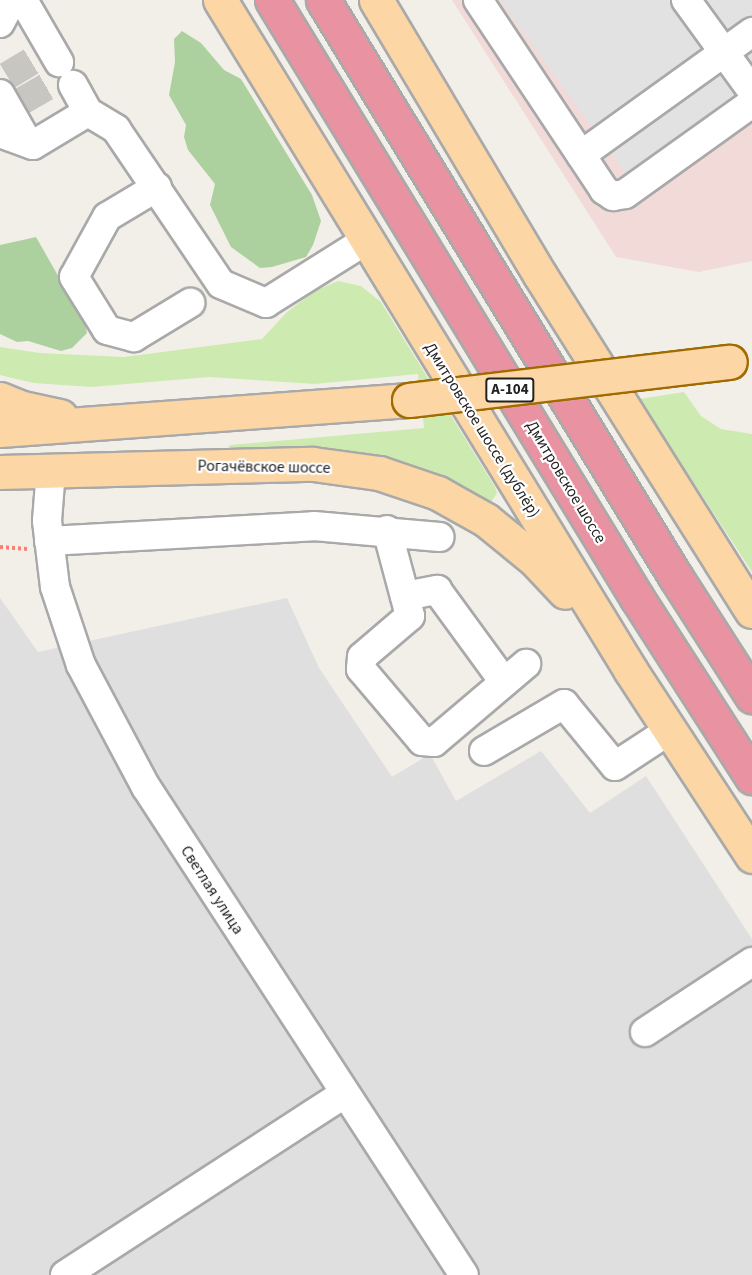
<!DOCTYPE html>
<meta charset="utf-8">
<style>
body{margin:0}
#map{position:relative;width:752px;height:1275px;overflow:hidden;background:#f2efe9;font-family:"Source Sans 3",sans-serif}
div>[style]{position:absolute}
[style*='--x']{left:calc(var(--x)*1px);top:calc(var(--y)*1px);width:calc(var(--w)*1px);rotate:calc(var(--a)*1deg)}
.residential>*{inset:0;background:#e0dfdf}
.commercial>*{inset:0;background:#f2dad9}
.grass>*{inset:0;background:#cdebb0}
.forest>*{inset:0;background:#add19e}
.parking>*{inset:0;background:#e2e2e2}
.minor-tunnel>*{height:28px;margin-top:-14px;transform-origin:0;background:repeating-linear-gradient(90deg,#c8c6c1 0 28px,transparent 0 42px)}
.path>*{height:4px;margin-top:-2px;transform-origin:0;background:repeating-linear-gradient(90deg,#fa8072 0 3px,transparent 0 6px)}
.roads{filter:drop-shadow(2px 0 #a9a9a9) drop-shadow(-2px 0 #a9a9a9) drop-shadow(0 2px #a9a9a9) drop-shadow(0 -2px #a9a9a9)}
.minor>*{height:28px;margin:-14px;padding:0 14px;transform-origin:14px;border-radius:14px;background:#fff}
.major>*{height:33px;margin:-16.5px;padding:0 16.5px;transform-origin:16.5px;border-radius:16.5px;background:#fcd6a4}
.highway>*{height:33px;margin:-16.5px;padding:0 16.5px;transform-origin:16.5px;border-radius:16.5px;background:#e892a2}
.bridges{filter:drop-shadow(2px 0 #a06b00) drop-shadow(-2px 0 #a06b00) drop-shadow(0 2px #a06b00) drop-shadow(0 -2px #a06b00)}
.major-bridge>*{height:33px;margin:-16.5px;padding:0 16.5px;transform-origin:16.5px;border-radius:16.5px;background:#fcd6a4}
span{translate:-50% -50%;white-space:nowrap;text-align:center;line-height:1.15;-webkit-text-stroke:4.5px #fff;paint-order:stroke}
.shield-label span{padding:2px 4px;background:#fff;border:2px solid;border-radius:4px;-webkit-text-stroke-width:0}
.shield-label{font-size:15px;color:#222;font-weight:700}
.street-label{font-size:16px;color:#222}
</style>
<div id="map">
<div class="residential">
<div style="clip-path:polygon(0 598px,38px 652px,287px 598px,319px 668px,392px 777px,430px 754px,456px 801px,541px 751px,590px 813px,646px 776px,752px 939px,752px 1275px,0 1275px)"></div>
</div>
<div class="commercial">
<div style="clip-path:polygon(452px 0,752px 0,752px 261px,699px 272px,616px 257px)"></div>
</div>
<div class="grass">
<div style="clip-path:polygon(338px 281px,361px 286px,381px 302px,495px 487px,497px 493px,491px 502px,486px 504px,227px 451px,230px 445px,424px 428px,418px 374px,315px 384px,209px 377px,91px 387px,33px 383px,0 375px,0 347px,40px 353px,124px 357px,262px 339px,287px 312px,315px 291px)"></div>
<div style="clip-path:polygon(684px 392px,701px 416px,721px 429px,752px 434px,752px 572px,639px 399px)"></div>
</div>
<div class="forest">
<div style="clip-path:polygon(182px 31px,201px 43px,224px 70px,241px 79px,312px 195px,321px 221px,313px 245px,306px 257px,272px 267px,260px 268px,231px 247px,210px 205px,215px 184px,188px 150px,184px 137px,186px 125px,169px 95px,175px 62px,174px 39px)"></div>
<div style="clip-path:polygon(36px 237px,85px 323px,87px 333px,72px 348px,61px 351px,28px 341px,17px 342px,0 334px,0 245px)"></div>
</div>
<div class="parking">
<div style="clip-path:polygon(500px 0,752px 0,752px 88px,628px 177px)"></div>
</div>
<div class="minor-tunnel">
<div style="--x:7;--y:76;--w:29;--a:-31"></div>
<div style="--x:22;--y:101;--w:52;--a:-30"></div>
</div>
<div class="path">
<div style="--x:0;--y:547;--w:28;--a:4"></div>
</div>
<div class="roads">
<div class="minor">
<div style="--x:23;--y:0;--w:72;--a:59.9"></div>
<div style="--x:478;--y:0;--w:228;--a:56.4"></div>
<div style="--x:604;--y:190;--w:11;--a:34"></div>
<div style="--x:613;--y:196;--w:12;--a:-9"></div>
<div style="--x:625;--y:194;--w:156;--a:-35.6"></div>
<div style="--x:686;--y:0;--w:112;--a:54"></div>
<div style="--x:0;--y:23;--w:26;--a:-62"></div>
<div style="--x:0;--y:94;--w:56;--a:60.3"></div>
<div style="--x:88;--y:112;--w:33;--a:31"></div>
<div style="--x:116;--y:129;--w:187;--a:55.9"></div>
<div style="--x:221;--y:284;--w:49;--a:22.9"></div>
<div style="--x:266;--y:303;--w:117;--a:-32.1"></div>
<div style="--x:0;--y:133;--w:35;--a:20"></div>
<div style="--x:33;--y:145;--w:64;--a:-31"></div>
<div style="--x:88;--y:112;--w:31;--a:-119"></div>
<div style="--x:581;--y:155;--w:211;--a:-35.7"></div>
<div style="--x:157;--y:187;--w:58;--a:149"></div>
<div style="--x:107;--y:217;--w:68;--a:118.8"></div>
<div style="--x:74;--y:277;--w:62;--a:58.1"></div>
<div style="--x:107;--y:330;--w:28;--a:15"></div>
<div style="--x:134;--y:337;--w:66;--a:-31.3"></div>
<div style="--x:51;--y:470;--w:51;--a:94.5"></div>
<div style="--x:47;--y:521;--w:66;--a:83.1"></div>
<div style="--x:55;--y:587;--w:82;--a:71.6"></div>
<div style="--x:81;--y:665;--w:138;--a:62"></div>
<div style="--x:146;--y:787;--w:582;--a:56.91"></div>
<div style="--x:387;--y:530;--w:89;--a:75"></div>
<div style="--x:410;--y:616;--w:63;--a:139.5"></div>
<div style="--x:362;--y:657;--w:12;--a:95"></div>
<div style="--x:361;--y:669;--w:94;--a:49.7"></div>
<div style="--x:422;--y:741;--w:12;--a:5"></div>
<div style="--x:434;--y:742;--w:121;--a:-40.3"></div>
<div style="--x:49;--y:541;--w:265;--a:-3.2"></div>
<div style="--x:314;--y:526;--w:126;--a:5"></div>
<div style="--x:405;--y:596;--w:33;--a:-11"></div>
<div style="--x:437;--y:590;--w:114;--a:53.9"></div>
<div style="--x:484;--y:751;--w:93;--a:-30.4"></div>
<div style="--x:564;--y:704;--w:80;--a:50.6"></div>
<div style="--x:615;--y:766;--w:66;--a:-33.2"></div>
<div style="--x:645;--y:1032;--w:128;--a:-33.2"></div>
<div style="--x:65;--y:1275;--w:333;--a:-33"></div>
</div>
<div class="major">
<div style="--x:220;--y:0;--w:787;--a:58.51"></div>
<div style="--x:631;--y:671;--w:221;--a:56.8"></div>
<div style="--x:376;--y:0;--w:320;--a:59.2"></div>
<div style="--x:540;--y:275;--w:397;--a:57.8"></div>
<div style="--x:0;--y:399;--w:24;--a:22"></div>
<div style="--x:22;--y:408;--w:39;--a:12"></div>
<div style="--x:0;--y:430;--w:410;--a:-4.2"></div>
<div style="--x:0;--y:472;--w:313;--a:-1.5"></div>
<div style="--x:313;--y:464;--w:67;--a:7.8"></div>
<div style="--x:379;--y:473;--w:62;--a:18.7"></div>
<div style="--x:438;--y:493;--w:55;--a:29.4"></div>
<div style="--x:486;--y:520;--w:62;--a:39.1"></div>
<div style="--x:534;--y:559;--w:45;--a:46.8"></div>
</div>
<div class="highway">
<div style="--x:272;--y:0;--w:701;--a:58.6"></div>
<div style="--x:637;--y:598;--w:213;--a:57.3"></div>
<div style="--x:323;--y:0;--w:675;--a:58.57"></div>
<div style="--x:675;--y:576;--w:143;--a:57.3"></div>
</div>
</div>
<div class="bridges">
<div class="major-bridge">
<div style="--x:409;--y:400;--w:323;--a:-6.8"></div>
</div>
</div>
<div class="shield-label">
<span style="left:510px;top:390px">А-104</span>
</div>
<div class="street-label">
<span style="left:482px;top:430px;rotate:58deg">Дмитровское шоссе (дублёр)</span>
<span style="left:264px;top:467px;rotate:1deg">Рогачёвское шоссе</span>
<span style="left:566px;top:482px;rotate:59deg">Дмитровское шоссе</span>
<span style="left:212px;top:890px;rotate:57deg">Светлая улица</span>
</div>
</div>
